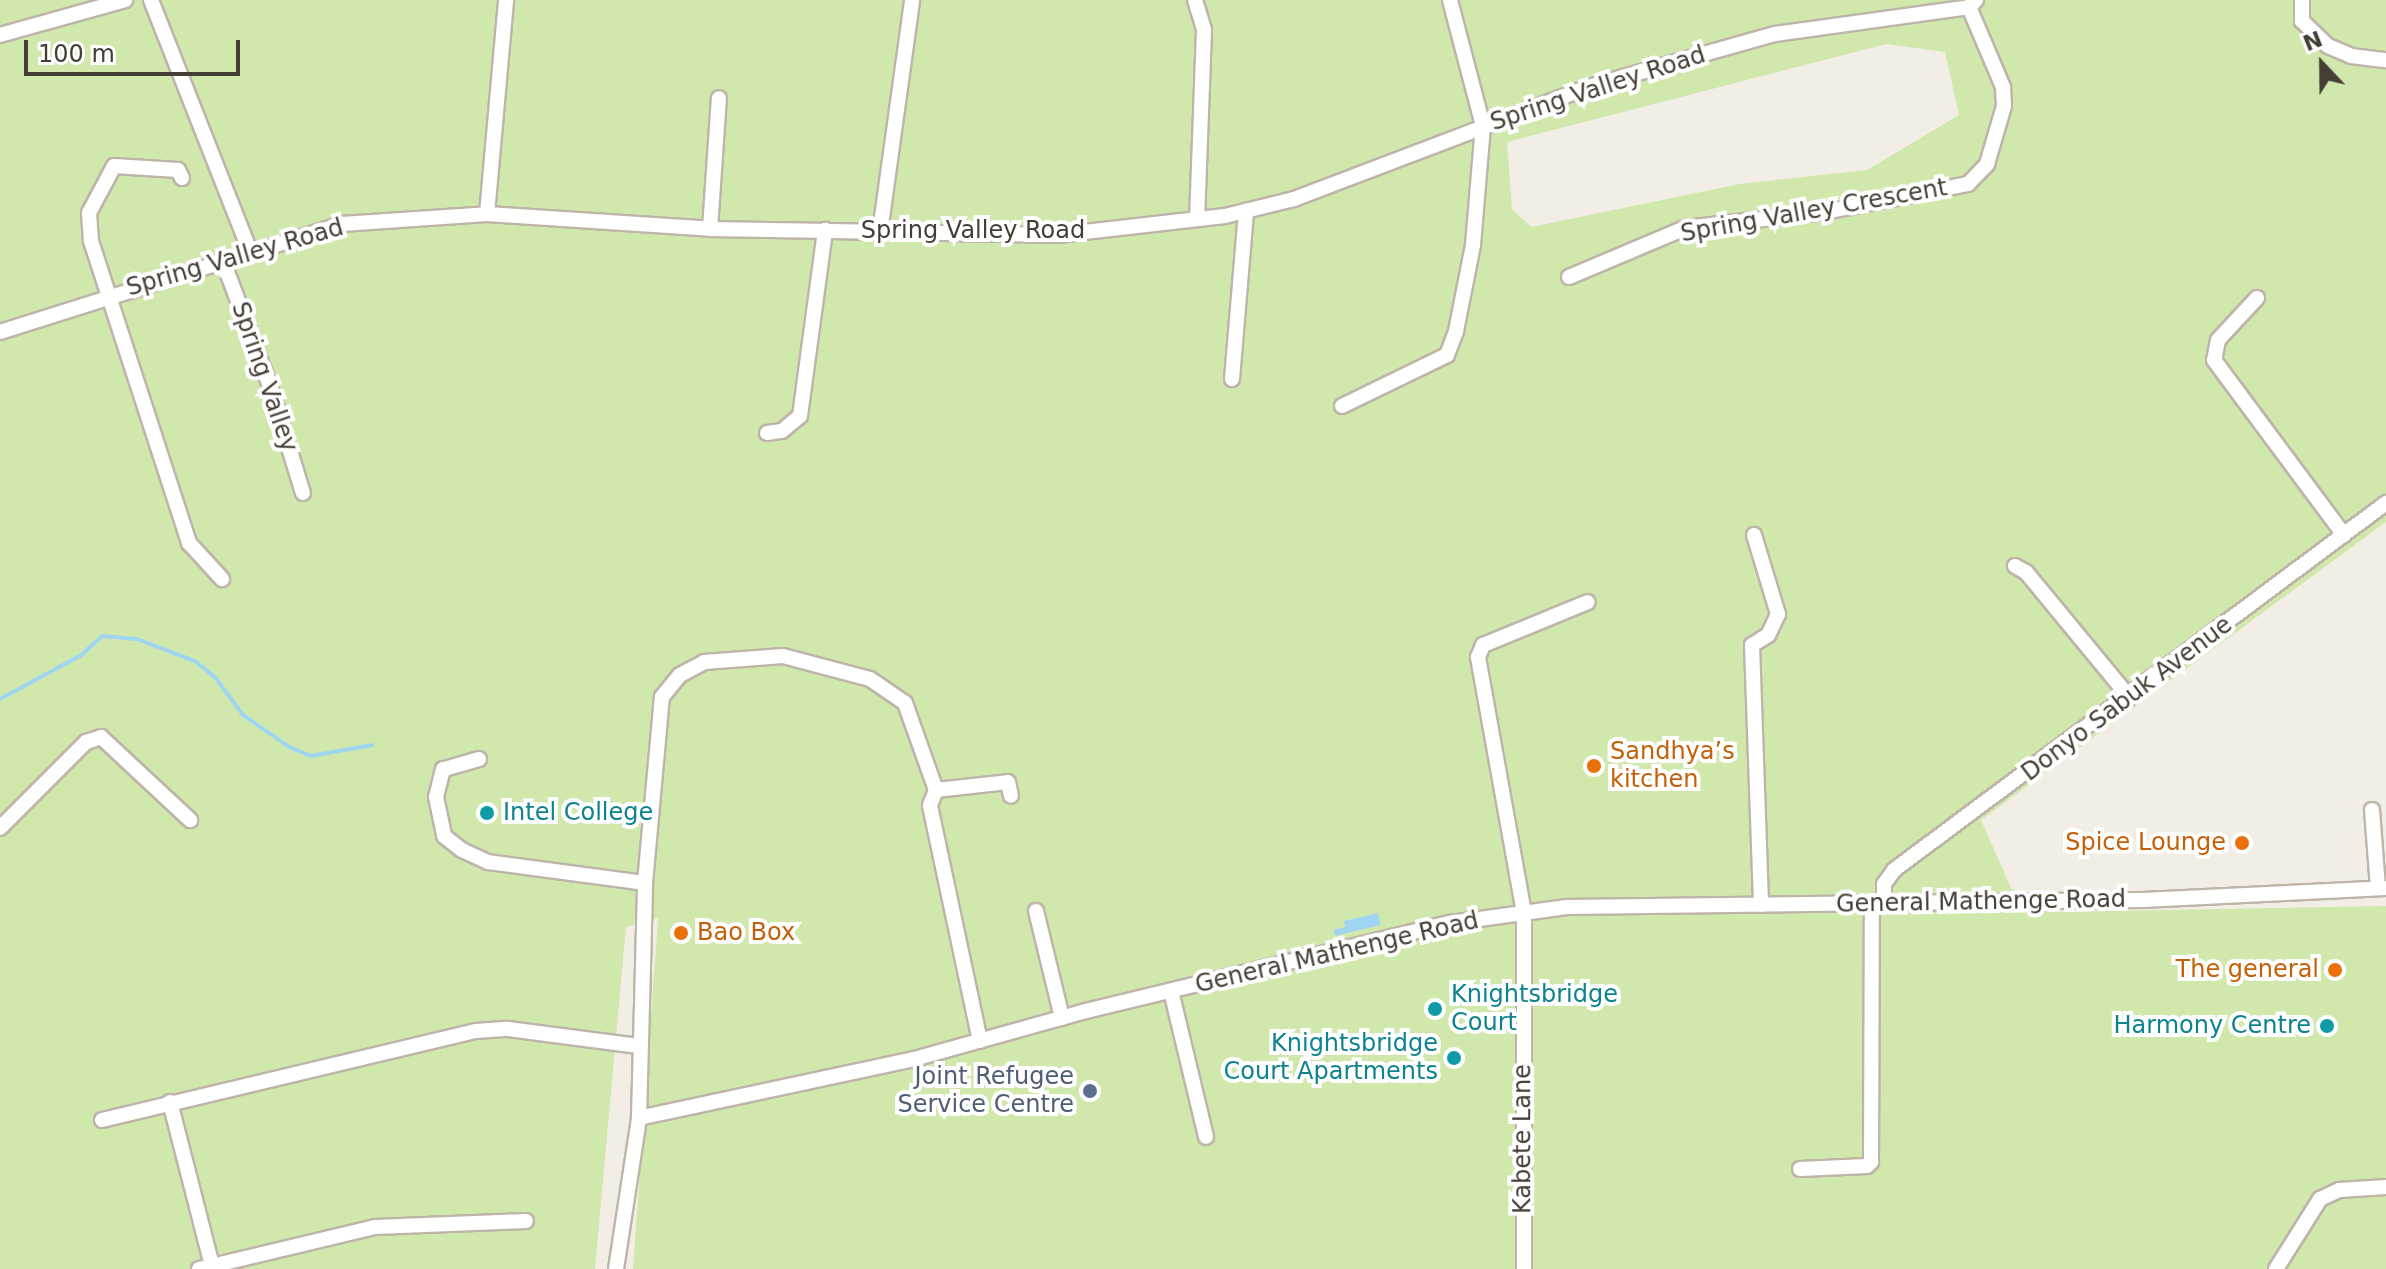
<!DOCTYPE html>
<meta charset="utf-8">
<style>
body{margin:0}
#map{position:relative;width:2386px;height:1269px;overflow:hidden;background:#f3eee5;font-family:"DejaVu Sans",sans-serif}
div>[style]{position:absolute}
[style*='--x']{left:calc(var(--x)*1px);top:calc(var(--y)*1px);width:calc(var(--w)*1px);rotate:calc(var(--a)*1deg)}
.green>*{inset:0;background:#d1e8ad}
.water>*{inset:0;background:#a0d5f1}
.stream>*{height:4px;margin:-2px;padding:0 2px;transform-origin:2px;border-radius:2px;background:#a0d5f1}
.roads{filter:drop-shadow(2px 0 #beb5a8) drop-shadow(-2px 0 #beb5a8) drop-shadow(0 2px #beb5a8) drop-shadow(0 -2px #beb5a8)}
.minor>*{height:14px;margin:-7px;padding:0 7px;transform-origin:7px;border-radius:7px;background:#fff}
.dots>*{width:22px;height:22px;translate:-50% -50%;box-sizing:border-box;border:4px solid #fff;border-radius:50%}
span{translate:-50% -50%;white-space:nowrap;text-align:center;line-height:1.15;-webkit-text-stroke:8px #fff;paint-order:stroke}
.street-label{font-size:24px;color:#453e35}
.food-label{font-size:24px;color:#c56008}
.left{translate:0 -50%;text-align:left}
.right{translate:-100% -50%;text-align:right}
.culture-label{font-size:24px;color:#0d838f}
.service-label{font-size:24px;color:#4e5e75}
.north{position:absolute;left:2282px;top:24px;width:80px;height:80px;-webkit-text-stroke:6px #fff;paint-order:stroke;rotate:338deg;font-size:22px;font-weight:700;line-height:32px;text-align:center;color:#453e35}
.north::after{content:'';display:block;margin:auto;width:28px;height:36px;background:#453e35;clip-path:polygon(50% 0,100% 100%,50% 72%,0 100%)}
.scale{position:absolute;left:24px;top:40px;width:216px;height:36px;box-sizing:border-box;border:4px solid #453e35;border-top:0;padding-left:10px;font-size:24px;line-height:28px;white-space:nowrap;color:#453e35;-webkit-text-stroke:6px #fff;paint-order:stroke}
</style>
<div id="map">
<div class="green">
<div style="clip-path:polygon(evenodd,0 0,2386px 0,2386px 522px,1981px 820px,2011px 888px,2054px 912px,2386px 906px,2386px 1269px,633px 1269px,658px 918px,626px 927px,595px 1269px,0 1269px,0 0,1886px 44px,1945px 52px,1959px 115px,1867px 170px,1740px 184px,1531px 227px,1512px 209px,1507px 142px,1886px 44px)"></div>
</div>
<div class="water">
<div style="clip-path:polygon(1378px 913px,1381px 925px,1335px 936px,1334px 930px,1345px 927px,1344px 921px)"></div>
</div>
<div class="stream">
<div style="--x:0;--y:699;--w:91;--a:-28.3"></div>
<div style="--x:80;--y:656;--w:30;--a:-42"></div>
<div style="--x:102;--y:636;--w:35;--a:5"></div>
<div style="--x:137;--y:639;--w:62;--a:20.8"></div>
<div style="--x:195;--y:661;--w:26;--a:39"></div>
<div style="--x:215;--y:677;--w:47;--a:53.6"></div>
<div style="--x:243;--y:715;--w:56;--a:34.8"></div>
<div style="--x:289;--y:747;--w:24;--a:22"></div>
<div style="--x:311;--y:756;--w:62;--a:-10.2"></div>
</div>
<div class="roads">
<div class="minor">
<div style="--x:151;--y:0;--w:268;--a:68.5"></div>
<div style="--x:1195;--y:0;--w:31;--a:73"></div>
<div style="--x:1204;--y:30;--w:187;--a:92.1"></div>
<div style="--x:2302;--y:0;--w:21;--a:90"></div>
<div style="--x:2302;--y:21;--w:36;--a:44"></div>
<div style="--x:2328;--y:46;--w:25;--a:23"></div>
<div style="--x:2351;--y:56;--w:35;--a:7"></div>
<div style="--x:0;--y:35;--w:130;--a:-15.6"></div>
<div style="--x:182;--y:178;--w:9;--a:-117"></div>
<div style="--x:178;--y:170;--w:64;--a:-176.4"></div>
<div style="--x:114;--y:166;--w:53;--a:118"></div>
<div style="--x:89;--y:213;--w:28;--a:86"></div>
<div style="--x:91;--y:241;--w:318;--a:72"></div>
<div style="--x:189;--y:543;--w:49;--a:47.5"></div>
<div style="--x:487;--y:214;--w:215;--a:-84.9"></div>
<div style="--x:710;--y:229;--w:131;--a:-86.1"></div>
<div style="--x:880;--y:232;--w:234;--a:-82.1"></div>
<div style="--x:223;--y:261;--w:134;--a:69.4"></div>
<div style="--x:270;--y:386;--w:112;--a:72.9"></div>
<div style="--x:1569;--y:277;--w:126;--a:-22.9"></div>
<div style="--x:1685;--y:228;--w:141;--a:-6.5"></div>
<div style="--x:1825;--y:212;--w:146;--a:-11.1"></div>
<div style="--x:1968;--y:184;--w:28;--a:-46"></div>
<div style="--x:1987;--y:164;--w:60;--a:-73.7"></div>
<div style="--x:2004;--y:106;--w:19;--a:-93"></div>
<div style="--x:2003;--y:87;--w:87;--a:-113"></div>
<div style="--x:2257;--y:298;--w:57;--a:132.9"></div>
<div style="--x:2218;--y:340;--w:20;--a:101"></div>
<div style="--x:2214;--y:360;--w:218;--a:53.4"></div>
<div style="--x:0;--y:332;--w:359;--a:-17.5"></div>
<div style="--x:342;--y:224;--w:145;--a:-3.9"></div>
<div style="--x:487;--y:214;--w:224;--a:3.8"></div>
<div style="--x:710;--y:229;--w:348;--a:1"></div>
<div style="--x:1058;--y:235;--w:168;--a:-6.5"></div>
<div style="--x:1225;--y:216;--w:71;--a:-13.8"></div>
<div style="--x:1294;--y:199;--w:316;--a:-20.8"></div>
<div style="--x:1589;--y:87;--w:101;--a:-16.1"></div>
<div style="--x:1686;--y:59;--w:92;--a:-15.7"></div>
<div style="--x:1775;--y:34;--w:196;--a:-7.9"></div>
<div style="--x:1969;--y:7;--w:10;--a:-45"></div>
<div style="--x:1232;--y:379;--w:169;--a:-85.2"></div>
<div style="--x:1342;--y:406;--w:117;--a:-25.9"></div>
<div style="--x:1447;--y:355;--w:26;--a:-69"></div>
<div style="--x:1456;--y:331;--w:88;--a:-78.8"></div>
<div style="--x:1473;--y:245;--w:119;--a:-85.2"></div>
<div style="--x:1483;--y:126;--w:130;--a:-104.7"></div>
<div style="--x:767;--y:433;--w:15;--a:-8"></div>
<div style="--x:782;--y:431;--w:23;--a:-40"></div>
<div style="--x:800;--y:416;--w:188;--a:-82.3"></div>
<div style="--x:1754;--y:535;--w:83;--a:73.1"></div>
<div style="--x:1778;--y:614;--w:23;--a:115"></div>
<div style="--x:1768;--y:635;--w:19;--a:148"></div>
<div style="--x:1752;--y:645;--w:260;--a:88"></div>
<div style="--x:2015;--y:566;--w:13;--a:29"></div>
<div style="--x:2026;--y:572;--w:163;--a:50.5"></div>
<div style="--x:479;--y:759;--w:37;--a:164"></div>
<div style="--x:443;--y:769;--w:29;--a:104"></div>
<div style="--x:436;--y:797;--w:40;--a:78"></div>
<div style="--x:444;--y:836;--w:23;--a:38"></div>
<div style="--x:462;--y:850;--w:29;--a:25"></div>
<div style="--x:488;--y:862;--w:158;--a:7.6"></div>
<div style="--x:2372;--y:810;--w:78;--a:85.6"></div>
<div style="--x:0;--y:828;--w:122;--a:-45"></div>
<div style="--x:86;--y:742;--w:16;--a:-18"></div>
<div style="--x:101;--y:737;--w:122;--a:43"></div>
<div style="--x:1884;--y:904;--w:20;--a:-90"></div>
<div style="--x:1884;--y:884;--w:17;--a:-54"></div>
<div style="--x:1894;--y:870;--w:614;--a:-36.72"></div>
<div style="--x:1036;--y:911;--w:110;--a:76.3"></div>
<div style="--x:1171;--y:991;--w:150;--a:76.5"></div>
<div style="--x:980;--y:1041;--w:241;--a:-102"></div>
<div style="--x:930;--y:805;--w:16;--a:-68"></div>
<div style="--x:936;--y:790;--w:72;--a:-6.3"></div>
<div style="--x:1008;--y:782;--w:14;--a:78"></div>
<div style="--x:170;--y:1102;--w:168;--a:75.6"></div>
<div style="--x:639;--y:1118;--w:281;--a:-12.1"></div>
<div style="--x:914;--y:1059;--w:179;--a:-15.6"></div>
<div style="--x:1086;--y:1011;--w:374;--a:-13.6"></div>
<div style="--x:1450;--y:923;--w:118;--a:-7.8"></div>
<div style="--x:1567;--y:907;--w:576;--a:-0.7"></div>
<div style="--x:2143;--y:900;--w:243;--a:-2.8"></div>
<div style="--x:102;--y:1120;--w:384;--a:-13.4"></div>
<div style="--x:476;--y:1031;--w:32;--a:-4"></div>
<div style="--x:508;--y:1029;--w:132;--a:7.4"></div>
<div style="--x:1800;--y:1169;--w:67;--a:-2.6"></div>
<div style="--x:1867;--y:1166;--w:6;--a:-45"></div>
<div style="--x:1871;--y:1162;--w:258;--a:-89.8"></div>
<div style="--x:199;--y:1269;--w:181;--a:-13.4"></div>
<div style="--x:375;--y:1227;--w:151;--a:-2.3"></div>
<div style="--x:616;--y:1269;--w:153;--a:-81.3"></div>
<div style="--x:639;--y:1118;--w:235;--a:-88.5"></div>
<div style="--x:645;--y:883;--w:187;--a:-84.8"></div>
<div style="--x:662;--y:697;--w:28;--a:-51"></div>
<div style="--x:680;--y:675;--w:27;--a:-28"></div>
<div style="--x:704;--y:662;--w:79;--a:-4.3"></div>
<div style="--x:783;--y:656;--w:90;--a:14.8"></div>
<div style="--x:870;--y:679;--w:42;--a:34.4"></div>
<div style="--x:905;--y:703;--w:92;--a:70.4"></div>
<div style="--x:1524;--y:1269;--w:356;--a:-90"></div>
<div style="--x:1524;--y:913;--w:260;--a:-100.2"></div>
<div style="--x:1478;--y:657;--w:13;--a:-67"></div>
<div style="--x:1483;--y:645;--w:113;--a:-22.3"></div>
<div style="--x:2276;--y:1269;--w:83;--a:-57.8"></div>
<div style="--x:2320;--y:1199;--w:21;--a:-25"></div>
<div style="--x:2339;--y:1190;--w:47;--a:-3.7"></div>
</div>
</div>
<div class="dots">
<div style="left:1594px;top:766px;background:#e8710a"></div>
<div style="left:487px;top:813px;background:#0f9aa8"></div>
<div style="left:2242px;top:843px;background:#e8710a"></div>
<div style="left:681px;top:933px;background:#e8710a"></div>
<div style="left:2335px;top:970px;background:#e8710a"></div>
<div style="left:1435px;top:1009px;background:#0f9aa8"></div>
<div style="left:2327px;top:1026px;background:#0f9aa8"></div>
<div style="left:1454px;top:1058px;background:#0f9aa8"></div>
<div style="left:1090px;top:1091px;background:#5c6f8a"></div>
</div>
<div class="street-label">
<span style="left:1598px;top:89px;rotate:-18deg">Spring Valley Road</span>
<span style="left:1814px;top:211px;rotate:-10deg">Spring Valley Crescent</span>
<span style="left:973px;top:231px">Spring Valley Road</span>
<span style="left:235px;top:258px;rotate:-16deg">Spring Valley Road</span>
<span style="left:264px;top:377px;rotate:71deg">Spring Valley</span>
<span style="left:2127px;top:699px;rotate:-37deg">Donyo Sabuk Avenue</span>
<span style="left:1981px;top:902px;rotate:-1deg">General Mathenge Road</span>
<span style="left:1337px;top:953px;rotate:-13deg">General Mathenge Road</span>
<span style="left:1523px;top:1139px;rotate:-90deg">Kabete Lane</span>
</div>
<div class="food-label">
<span class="left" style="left:1610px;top:766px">Sandhya’s<br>kitchen</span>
<span class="right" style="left:2226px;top:843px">Spice Lounge</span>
<span class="left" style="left:697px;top:933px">Bao Box</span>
<span class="right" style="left:2319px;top:970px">The general</span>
</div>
<div class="culture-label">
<span class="left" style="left:503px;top:813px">Intel College</span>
<span class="left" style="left:1451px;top:1009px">Knightsbridge<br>Court</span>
<span class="right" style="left:2311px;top:1026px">Harmony Centre</span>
<span class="right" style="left:1438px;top:1058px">Knightsbridge<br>Court Apartments</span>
</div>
<div class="service-label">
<span class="right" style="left:1074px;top:1091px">Joint Refugee<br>Service Centre</span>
</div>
<div class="north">N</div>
<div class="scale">100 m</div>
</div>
